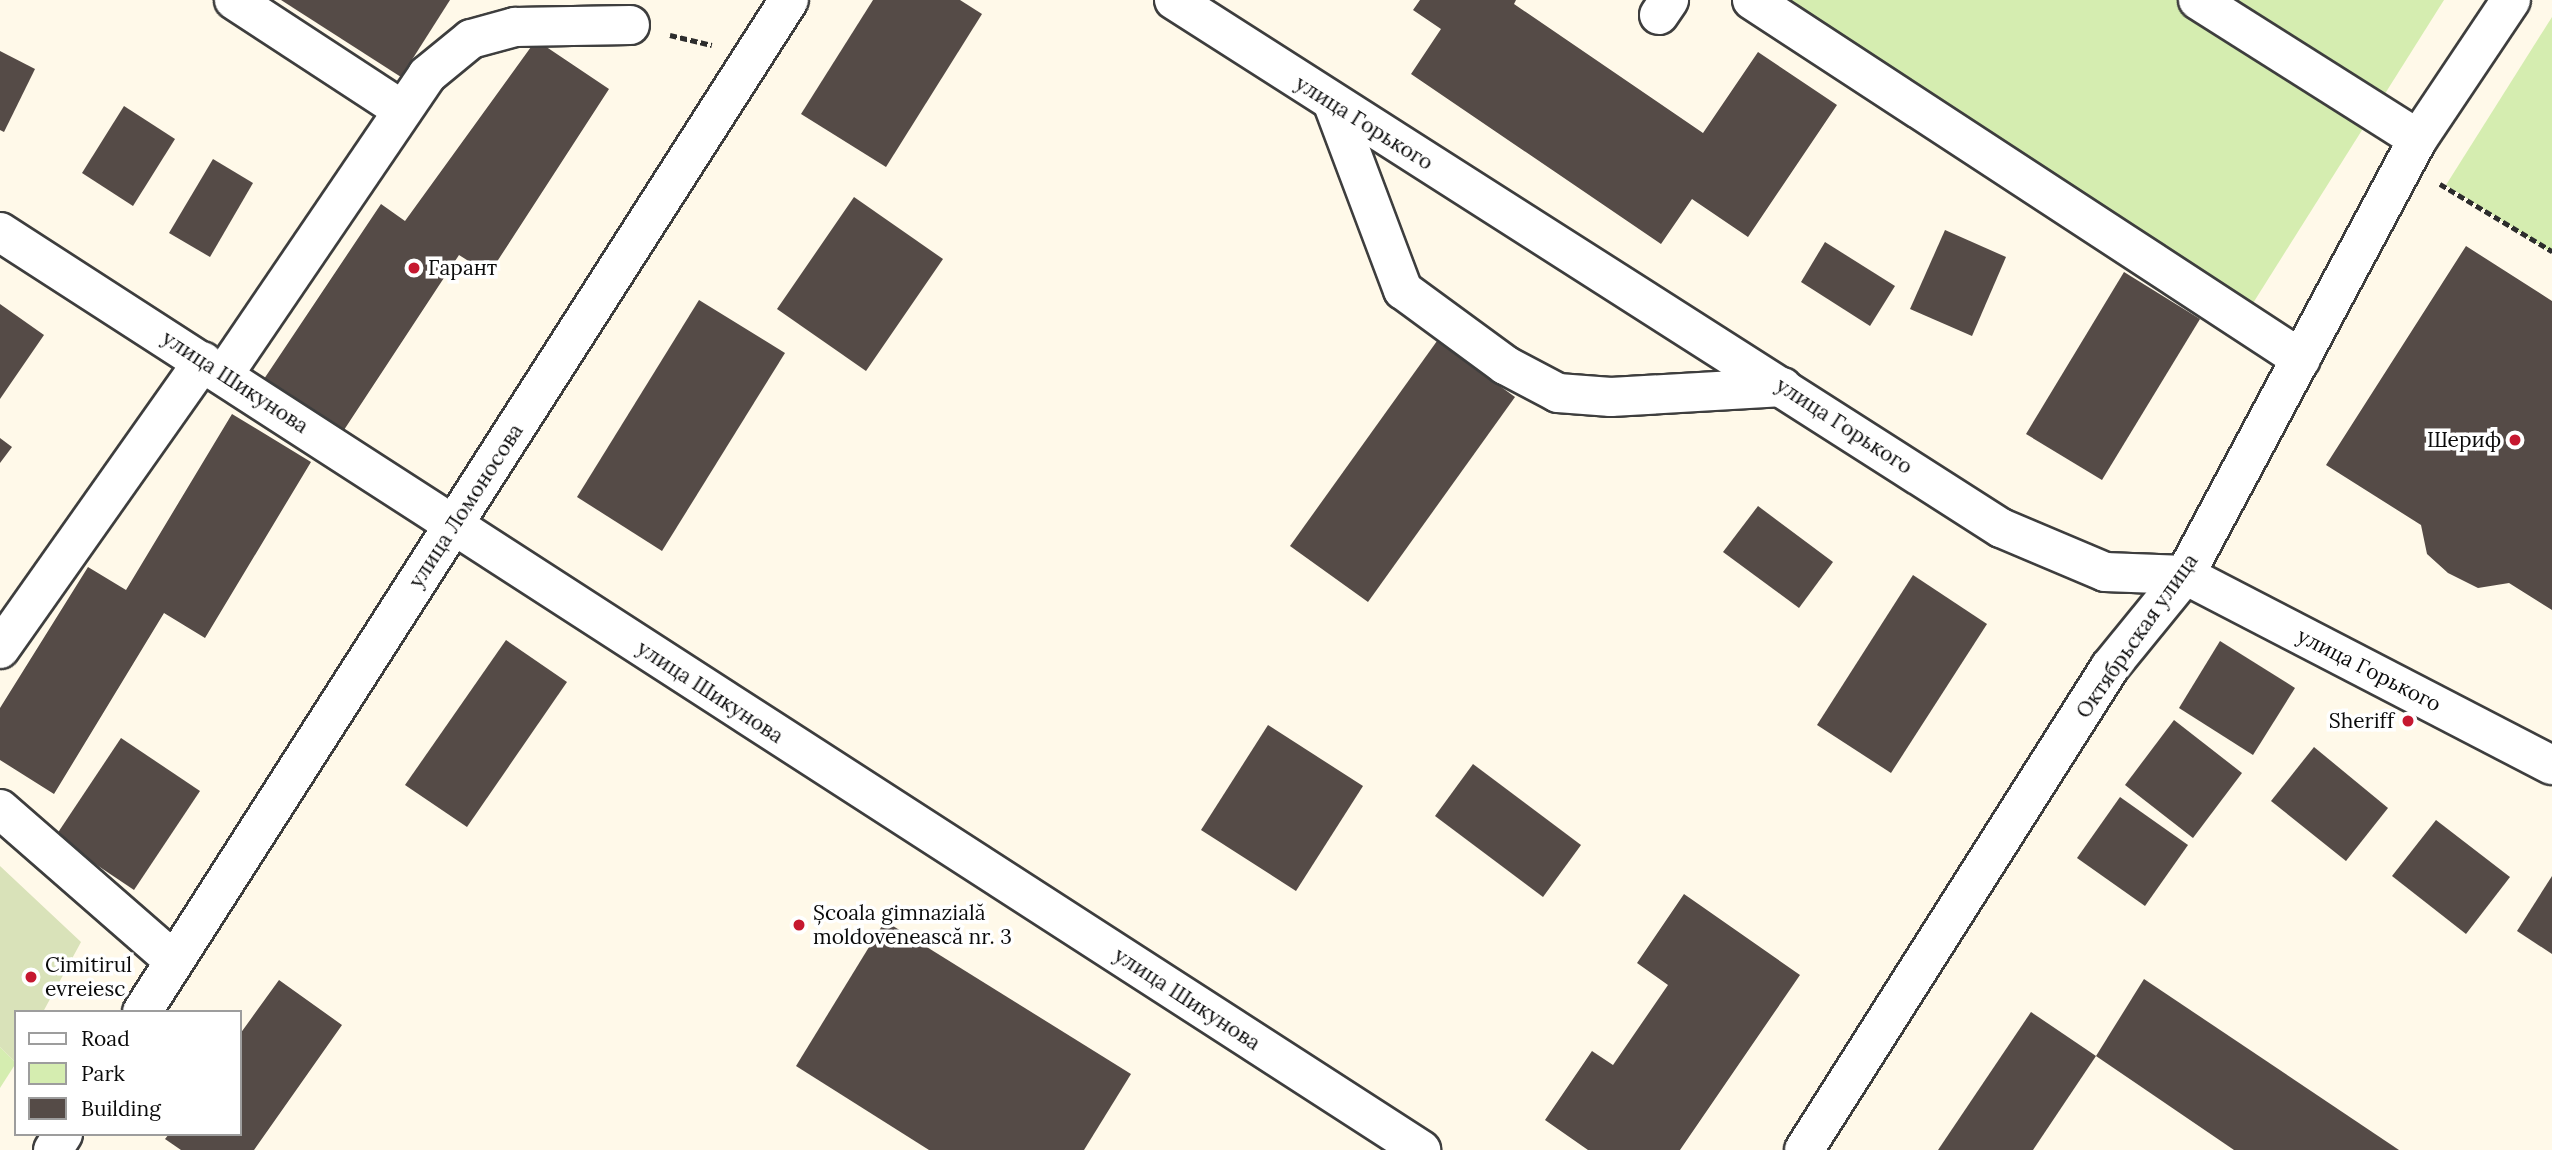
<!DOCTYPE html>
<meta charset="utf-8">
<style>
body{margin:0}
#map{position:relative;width:2552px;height:1150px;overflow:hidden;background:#fff9e9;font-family:Lora,serif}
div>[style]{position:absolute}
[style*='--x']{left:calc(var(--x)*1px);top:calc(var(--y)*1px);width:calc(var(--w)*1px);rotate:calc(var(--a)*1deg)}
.green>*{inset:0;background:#d5edb0}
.cemetery>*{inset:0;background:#d9e2b9}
.building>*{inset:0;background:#554b47}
.path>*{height:4.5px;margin-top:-2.25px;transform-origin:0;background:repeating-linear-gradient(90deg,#2d2d2d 0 7px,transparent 0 10.5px)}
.roads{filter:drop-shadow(2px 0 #3e3e3e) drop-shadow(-2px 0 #3e3e3e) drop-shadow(0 2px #3e3e3e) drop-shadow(0 -2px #3e3e3e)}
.minor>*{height:38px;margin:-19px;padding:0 19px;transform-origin:19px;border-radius:19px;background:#fff}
.dots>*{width:19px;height:19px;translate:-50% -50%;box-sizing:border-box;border:4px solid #fff;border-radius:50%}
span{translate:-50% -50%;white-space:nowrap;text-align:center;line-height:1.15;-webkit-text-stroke:7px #fff;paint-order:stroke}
.street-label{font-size:21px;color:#0b0b0b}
.poi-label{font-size:21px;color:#0b0b0b}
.left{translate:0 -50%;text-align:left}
.right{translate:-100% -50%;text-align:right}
.legend{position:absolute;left:14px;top:1010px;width:228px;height:126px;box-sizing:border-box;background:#fff;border:2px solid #9d9d9d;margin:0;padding:9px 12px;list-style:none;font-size:21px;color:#0b0b0b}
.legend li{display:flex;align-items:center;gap:14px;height:35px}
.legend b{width:35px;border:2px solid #9d9d9d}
</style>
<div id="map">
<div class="green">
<div style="clip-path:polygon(1752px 0,2444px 0,2243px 319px)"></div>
<div style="clip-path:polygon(2552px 17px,2552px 253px,2446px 185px)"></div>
<div style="clip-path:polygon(0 1047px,16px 1063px,0 1088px)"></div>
</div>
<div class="cemetery">
<div style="clip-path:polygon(0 866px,81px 942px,43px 1012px,16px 1012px,16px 1063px,0 1047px)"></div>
</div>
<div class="building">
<div style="clip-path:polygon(281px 0,450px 0,401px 77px)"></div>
<div style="clip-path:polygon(873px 0,960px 0,982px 14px,886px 167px,801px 114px)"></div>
<div style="clip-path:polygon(1420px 0,1516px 0,1514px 4px,1703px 133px,1758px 52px,1837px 105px,1748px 237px,1692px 199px,1661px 244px,1411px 74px,1441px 29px,1413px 10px)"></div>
<div style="clip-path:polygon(536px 40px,609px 89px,489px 274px,459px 255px,342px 433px,264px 379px,381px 204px,405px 221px)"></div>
<div style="clip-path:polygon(0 51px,35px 69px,4px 132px,0 130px)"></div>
<div style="clip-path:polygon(124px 106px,175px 139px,133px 206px,82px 173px)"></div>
<div style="clip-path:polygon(213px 159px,253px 183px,210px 257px,169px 233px)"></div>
<div style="clip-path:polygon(854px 197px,943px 259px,866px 371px,777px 309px)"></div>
<div style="clip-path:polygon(1945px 230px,2006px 257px,1972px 336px,1910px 309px)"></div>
<div style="clip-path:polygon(1825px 242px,1895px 286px,1870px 326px,1801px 282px)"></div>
<div style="clip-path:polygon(2466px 246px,2552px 301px,2552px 610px,2509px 583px,2478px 588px,2448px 573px,2427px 554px,2421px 525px,2326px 465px)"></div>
<div style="clip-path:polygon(2124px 272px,2200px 319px,2102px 480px,2026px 434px)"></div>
<div style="clip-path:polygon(699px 300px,785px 353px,662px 551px,577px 497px)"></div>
<div style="clip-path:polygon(0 304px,44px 335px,0 399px)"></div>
<div style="clip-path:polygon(1437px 341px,1515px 397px,1368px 602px,1290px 546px)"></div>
<div style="clip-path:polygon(232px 414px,311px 462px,205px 638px,164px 613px,54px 794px,0 760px,0 708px,88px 567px,126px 590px)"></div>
<div style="clip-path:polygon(0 438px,12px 447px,0 463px)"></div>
<div style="clip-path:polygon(1758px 506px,1833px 562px,1799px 608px,1723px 552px)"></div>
<div style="clip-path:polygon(1913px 575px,1987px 624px,1891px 773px,1817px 725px)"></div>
<div style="clip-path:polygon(506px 640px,567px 682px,467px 827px,405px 785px)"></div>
<div style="clip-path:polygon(2220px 641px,2295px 688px,2253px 755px,2179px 708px)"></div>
<div style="clip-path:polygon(2174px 720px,2242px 773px,2193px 838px,2125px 785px)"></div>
<div style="clip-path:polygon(1268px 725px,1363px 786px,1296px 891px,1201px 830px)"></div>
<div style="clip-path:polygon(121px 738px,200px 791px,134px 890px,55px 837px)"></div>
<div style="clip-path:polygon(2314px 747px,2388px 808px,2346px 861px,2271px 801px)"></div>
<div style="clip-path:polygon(1473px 764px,1581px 845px,1543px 897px,1435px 816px)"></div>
<div style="clip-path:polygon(2120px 797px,2188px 845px,2145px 906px,2077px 858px)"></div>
<div style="clip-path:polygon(2436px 820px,2510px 877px,2466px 934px,2392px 876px)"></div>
<div style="clip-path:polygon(2552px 876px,2552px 954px,2517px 931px)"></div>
<div style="clip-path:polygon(1684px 894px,1800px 975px,1680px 1150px,1588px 1150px,1545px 1120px,1592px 1051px,1613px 1065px,1668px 985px,1637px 963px)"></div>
<div style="clip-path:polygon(885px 921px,1131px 1074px,1084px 1150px,929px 1150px,796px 1066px)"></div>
<div style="clip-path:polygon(2144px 979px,2399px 1150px,2234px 1150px,2096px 1056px)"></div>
<div style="clip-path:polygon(279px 980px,342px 1025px,254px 1150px,181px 1150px,165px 1139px,169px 1134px,240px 1134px,240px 1034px)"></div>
<div style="clip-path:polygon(2031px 1012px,2096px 1056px,2033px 1150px,1938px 1150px)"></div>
</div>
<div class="path">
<div style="--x:670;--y:35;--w:43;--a:13.4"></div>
<div style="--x:2440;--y:184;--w:131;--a:30.9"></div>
</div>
<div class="roads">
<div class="minor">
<div style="--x:234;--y:0;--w:201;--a:33.2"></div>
<div style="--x:1174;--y:0;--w:981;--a:32.56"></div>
<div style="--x:2001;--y:528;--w:113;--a:22.9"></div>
<div style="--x:2105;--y:572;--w:80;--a:2.1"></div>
<div style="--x:2185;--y:575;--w:413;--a:27.4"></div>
<div style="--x:1752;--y:0;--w:656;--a:33.18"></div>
<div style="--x:2198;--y:0;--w:260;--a:32.3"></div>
<div style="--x:1659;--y:15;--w:18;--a:-56"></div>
<div style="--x:1333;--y:104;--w:199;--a:69.4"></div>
<div style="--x:1403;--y:290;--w:127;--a:36.3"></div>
<div style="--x:1505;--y:365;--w:60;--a:27.8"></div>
<div style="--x:1558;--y:393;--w:53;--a:4.3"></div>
<div style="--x:1611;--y:397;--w:172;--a:-3.3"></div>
<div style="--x:0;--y:232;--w:1692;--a:32.86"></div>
<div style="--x:224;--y:374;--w:361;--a:-55.8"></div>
<div style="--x:427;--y:75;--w:57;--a:-39.3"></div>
<div style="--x:471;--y:39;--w:46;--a:-15.3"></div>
<div style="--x:515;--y:27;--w:115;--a:-1"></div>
<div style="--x:0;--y:649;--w:352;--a:-54.8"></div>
<div style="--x:0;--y:809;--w:231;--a:41.1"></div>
<div style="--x:142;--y:1012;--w:1201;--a:-57.41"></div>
<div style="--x:53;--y:1150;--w:19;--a:-58"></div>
<div style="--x:1804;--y:1150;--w:572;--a:-57.64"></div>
<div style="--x:2110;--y:667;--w:119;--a:-50.8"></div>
<div style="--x:2185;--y:575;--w:494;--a:-61.9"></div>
<div style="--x:2418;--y:139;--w:167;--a:-56.2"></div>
</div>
</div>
<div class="dots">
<div style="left:414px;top:268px;background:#c61830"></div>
<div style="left:2515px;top:440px;background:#c61830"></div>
<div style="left:2408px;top:721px;background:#c61830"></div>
<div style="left:799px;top:925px;background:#c61830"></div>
<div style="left:31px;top:977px;background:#c61830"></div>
</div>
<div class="street-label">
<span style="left:1364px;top:123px;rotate:32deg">улица Горького</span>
<span style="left:235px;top:382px;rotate:33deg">улица Шикунова</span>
<span style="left:1844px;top:426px;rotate:33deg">улица Горького</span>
<span style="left:466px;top:506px;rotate:-57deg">улица Ломоносова</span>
<span style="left:2137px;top:636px;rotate:-55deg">Октябрьская улица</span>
<span style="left:2369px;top:670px;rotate:27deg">улица Горького</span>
<span style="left:710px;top:692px;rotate:33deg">улица Шикунова</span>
<span style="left:1187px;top:999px;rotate:33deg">улица Шикунова</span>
</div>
<div class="poi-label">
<span class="left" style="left:428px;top:268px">Гарант</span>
<span class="right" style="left:2501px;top:440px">Шериф</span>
<span class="right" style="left:2394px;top:721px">Sheriff</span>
<span class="left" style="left:813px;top:925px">Școala gimnazială<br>moldovenească nr. 3</span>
<span class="left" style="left:45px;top:977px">Cimitirul<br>evreiesc</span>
</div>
<ul class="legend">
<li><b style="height:9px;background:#fff"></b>Road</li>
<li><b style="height:19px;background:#d5edb0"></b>Park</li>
<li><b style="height:19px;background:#554b47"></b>Building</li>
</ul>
</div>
